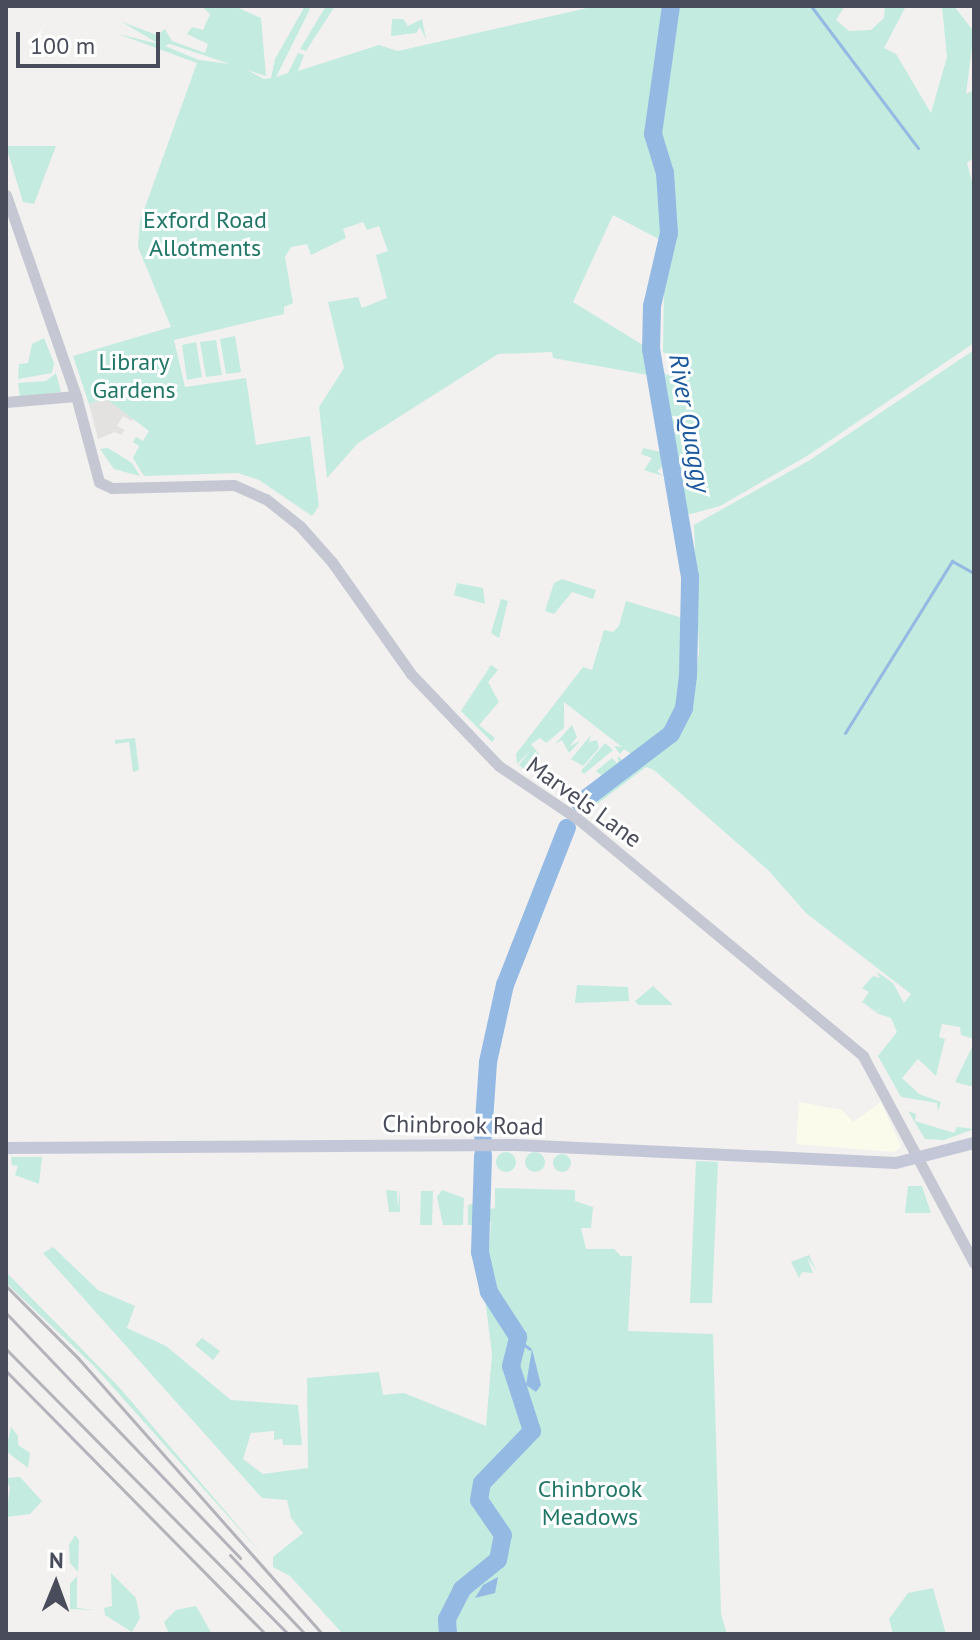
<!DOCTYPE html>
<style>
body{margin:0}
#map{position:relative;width:980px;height:1640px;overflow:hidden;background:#f2f1f0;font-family:"PT Sans",sans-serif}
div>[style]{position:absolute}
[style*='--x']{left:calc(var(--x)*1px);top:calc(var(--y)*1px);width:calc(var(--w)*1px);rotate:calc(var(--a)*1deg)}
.commercial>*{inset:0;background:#fafbeb}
.education>*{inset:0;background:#e3e2e1}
.green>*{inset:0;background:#c3ebdf}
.round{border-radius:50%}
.water>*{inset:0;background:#94bae4}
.stream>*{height:3px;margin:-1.5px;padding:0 1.5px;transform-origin:1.5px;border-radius:1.5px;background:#94bae4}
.river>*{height:18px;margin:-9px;padding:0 9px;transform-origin:9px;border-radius:9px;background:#94bae4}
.tertiary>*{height:11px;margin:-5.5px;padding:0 5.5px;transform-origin:5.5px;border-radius:5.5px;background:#c5c8d3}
.secondary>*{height:12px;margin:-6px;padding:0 6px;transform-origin:6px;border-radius:6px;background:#c4c7d7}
.rail>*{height:3px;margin:-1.5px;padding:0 1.5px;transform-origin:1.5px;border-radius:1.5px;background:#b3b3b9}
span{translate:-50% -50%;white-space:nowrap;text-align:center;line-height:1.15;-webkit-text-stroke:6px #fff;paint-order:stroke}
.park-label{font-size:24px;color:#207767}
.street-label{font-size:24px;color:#494d5b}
.water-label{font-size:26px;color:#1a599e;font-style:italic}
.frame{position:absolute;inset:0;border:8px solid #494d5b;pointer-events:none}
.north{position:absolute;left:16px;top:1544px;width:80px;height:80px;-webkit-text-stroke:6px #fff;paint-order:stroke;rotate:1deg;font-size:22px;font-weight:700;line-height:32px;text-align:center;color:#494d5b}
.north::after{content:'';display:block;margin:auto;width:28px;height:36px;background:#494d5b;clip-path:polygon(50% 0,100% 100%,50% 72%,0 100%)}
.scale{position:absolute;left:16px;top:32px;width:144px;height:36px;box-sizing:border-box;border:4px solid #494d5b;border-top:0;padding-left:10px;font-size:24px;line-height:28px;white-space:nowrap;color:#494d5b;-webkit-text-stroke:6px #fff;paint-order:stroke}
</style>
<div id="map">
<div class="commercial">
<div style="clip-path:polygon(799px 1102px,842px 1110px,853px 1122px,881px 1102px,901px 1147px,894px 1152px,796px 1144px)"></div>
</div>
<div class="education">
<div style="clip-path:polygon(105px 398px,134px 417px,132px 421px,123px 416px,117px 426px,125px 430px,121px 435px,115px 432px,98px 439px,89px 404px)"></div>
</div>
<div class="green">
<div style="clip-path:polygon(evenodd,201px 6px,234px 6px,261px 18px,266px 76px,247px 70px,264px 79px,271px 78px,275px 59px,305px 6px,310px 9px,276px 77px,288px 73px,298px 53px,304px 55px,298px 71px,379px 45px,398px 51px,596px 6px,845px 6px,836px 20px,849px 31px,871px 30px,884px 18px,885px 6px,906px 6px,884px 48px,896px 54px,931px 113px,947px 57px,942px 6px,954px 6px,974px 32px,966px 94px,974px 90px,974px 157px,967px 163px,974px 189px,974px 343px,807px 456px,720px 506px,691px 514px,682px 514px,651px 353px,648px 375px,553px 358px,552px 352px,498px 354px,358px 443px,327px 478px,319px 407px,344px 368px,328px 302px,358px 297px,362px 308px,387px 298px,376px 255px,388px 251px,379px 226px,367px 230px,363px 222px,343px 229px,346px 238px,311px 255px,307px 244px,291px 247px,285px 257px,293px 303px,284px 307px,284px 314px,174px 340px,185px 387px,246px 378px,256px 445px,310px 436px,319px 506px,312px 516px,259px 480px,238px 473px,144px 476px,133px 458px,139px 446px,133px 442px,136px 437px,143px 441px,149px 431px,105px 398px,89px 404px,73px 356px,171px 327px,138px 247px,140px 221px,197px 63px,118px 34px,159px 44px,122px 22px,157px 35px,165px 29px,172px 41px,205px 53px,208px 44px,187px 34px,192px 27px,203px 30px,210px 14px,201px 6px,169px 44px,170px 44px,230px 64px,199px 60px,165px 46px,169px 44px,201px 6px,613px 215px,674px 247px,664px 289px,663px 352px,691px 371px,666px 375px,651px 350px,573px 302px,613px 215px)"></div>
<div style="clip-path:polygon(326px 6px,335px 6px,306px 51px,300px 49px)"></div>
<div style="clip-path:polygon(392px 19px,403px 19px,408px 26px,422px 19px,426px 39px,420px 27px,416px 33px,391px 36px)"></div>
<div style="clip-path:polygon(6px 146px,56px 146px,34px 204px,23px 202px)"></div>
<div style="clip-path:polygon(235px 336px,241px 372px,226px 374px,220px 339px)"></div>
<div style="clip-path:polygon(44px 338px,54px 363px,52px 373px,18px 379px,19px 364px,28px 363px,32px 344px)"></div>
<div style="clip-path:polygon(216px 340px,222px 375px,206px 377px,200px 342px)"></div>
<div style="clip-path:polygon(196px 342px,202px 377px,187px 380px,182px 345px)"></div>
<div style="clip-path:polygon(974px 350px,974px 1039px,961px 1035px,960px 1027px,942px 1024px,939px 1037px,945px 1039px,936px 1076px,918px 1059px,902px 1078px,919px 1094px,941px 1102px,938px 1111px,937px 1103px,901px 1097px,878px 1056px,897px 1032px,891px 1018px,876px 1013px,882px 1007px,876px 1012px,862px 1002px,869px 992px,862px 988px,873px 976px,880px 978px,877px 972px,893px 983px,904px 1003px,911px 994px,806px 913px,769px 871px,654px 770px,646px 767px,585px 813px,580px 808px,674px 736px,690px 708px,699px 652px,694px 525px,810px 460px)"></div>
<div style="clip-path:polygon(56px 373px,61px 392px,20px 397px,18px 383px,46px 381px)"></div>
<div style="clip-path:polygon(108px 448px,132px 463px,140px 476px,114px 469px,100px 449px)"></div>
<div style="clip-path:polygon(643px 448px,660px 452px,662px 467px,657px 471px,663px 476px,644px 470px,652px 458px,641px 454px)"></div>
<div style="clip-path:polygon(562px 579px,596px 590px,593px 599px,572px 592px,554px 614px,545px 611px,554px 583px)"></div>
<div style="clip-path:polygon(457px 583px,483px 588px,485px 604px,454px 595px)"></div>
<div style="clip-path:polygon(501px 599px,508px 601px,499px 638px,491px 633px)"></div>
<div style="clip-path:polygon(626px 601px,686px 619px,681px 708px,669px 734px,637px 758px,624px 749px,620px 754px,614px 746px,622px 747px,564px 702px,564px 728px,546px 743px,540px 738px,531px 744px,541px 757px,527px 772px,519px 765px,531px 750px,517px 764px,516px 754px,583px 667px,592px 670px,604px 630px,613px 632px,619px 626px)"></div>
<div style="clip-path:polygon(491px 665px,498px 670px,488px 682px,499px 702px,479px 725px,495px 738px,492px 742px,461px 711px)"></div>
<div style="clip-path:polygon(572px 725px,577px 737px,570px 746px,580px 741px,569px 753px,562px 740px,555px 744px)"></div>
<div style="clip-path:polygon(591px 735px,589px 742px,597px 740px,599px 748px,583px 766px,571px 759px)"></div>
<div style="clip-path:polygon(135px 738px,139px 770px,133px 772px,129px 742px,115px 744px,115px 740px)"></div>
<div style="clip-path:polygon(605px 743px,613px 750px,584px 774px,581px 771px)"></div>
<div style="clip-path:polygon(618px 756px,628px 765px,607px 780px,596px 771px,612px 758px,618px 764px)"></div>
<div style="clip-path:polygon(577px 985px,628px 987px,629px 1001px,575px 1003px)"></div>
<div style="clip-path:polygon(653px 986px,673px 1005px,638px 1005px,635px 1001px)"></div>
<div style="clip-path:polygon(974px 1043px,974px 1086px,970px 1086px,955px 1082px)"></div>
<div style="clip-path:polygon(908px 1111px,916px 1114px,915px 1121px,954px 1133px,957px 1127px,974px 1129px,944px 1140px,925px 1139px)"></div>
<div class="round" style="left:496px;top:1152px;width:20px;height:20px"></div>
<div class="round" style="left:525px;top:1152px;width:20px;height:20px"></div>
<div class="round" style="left:553px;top:1154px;width:18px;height:18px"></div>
<div style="clip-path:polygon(11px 1157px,42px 1157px,39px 1184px,15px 1175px,18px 1166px,12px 1165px)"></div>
<div style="clip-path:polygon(696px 1161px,718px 1162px,712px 1303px,690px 1303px)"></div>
<div style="clip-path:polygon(908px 1186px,922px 1186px,931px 1213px,905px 1213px)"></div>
<div style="clip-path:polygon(495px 1188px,575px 1190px,575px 1201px,593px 1207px,591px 1228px,581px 1228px,586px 1249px,614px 1249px,621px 1256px,632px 1256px,628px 1331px,713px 1334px,721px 1614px,727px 1634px,343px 1634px,290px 1576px,273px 1567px,273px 1557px,303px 1533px,291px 1518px,287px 1500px,262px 1498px,43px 1253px,53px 1247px,98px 1290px,135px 1306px,127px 1328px,166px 1346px,231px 1400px,298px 1405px,302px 1445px,283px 1445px,282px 1439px,274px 1440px,274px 1431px,251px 1433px,243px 1459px,263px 1474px,308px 1468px,307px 1378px,379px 1372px,383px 1395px,404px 1393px,486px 1426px,492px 1354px,480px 1258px,489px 1247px,491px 1222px,484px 1219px,483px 1210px,495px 1208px)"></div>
<div style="clip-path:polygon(400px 1189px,400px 1212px,389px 1212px,386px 1190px,397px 1191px,398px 1209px)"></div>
<div style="clip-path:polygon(479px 1189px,478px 1225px,468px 1225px,468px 1205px,475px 1203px)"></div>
<div style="clip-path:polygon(442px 1190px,464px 1198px,463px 1225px,443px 1225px,437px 1197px)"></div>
<div style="clip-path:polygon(421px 1191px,433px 1191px,432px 1225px,420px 1225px)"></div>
<div style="clip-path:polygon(809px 1255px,817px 1272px,807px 1257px,813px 1273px,802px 1272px,799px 1278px,791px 1262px)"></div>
<div style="clip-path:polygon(6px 1272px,119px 1387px,268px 1561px,94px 1366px,6px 1283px)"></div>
<div style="clip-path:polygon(202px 1338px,220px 1351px,213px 1360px,195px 1345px)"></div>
<div style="clip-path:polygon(11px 1427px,18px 1436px,18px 1445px,30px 1453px,28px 1468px,6px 1451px)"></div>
<div style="clip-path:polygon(20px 1477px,42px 1501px,30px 1514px,6px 1517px,10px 1488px,6px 1478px)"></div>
<div style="clip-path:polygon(75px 1535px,79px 1540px,78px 1572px,70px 1563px,69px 1545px)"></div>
<div style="clip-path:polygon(111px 1573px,136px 1598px,140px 1618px,132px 1632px,105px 1615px,104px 1608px,112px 1606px)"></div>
<div style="clip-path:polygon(77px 1576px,77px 1608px,95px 1610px,70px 1609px,70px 1584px)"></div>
<div style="clip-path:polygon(933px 1588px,946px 1634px,893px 1634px,889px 1619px,908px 1593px)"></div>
<div style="clip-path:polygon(196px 1606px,212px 1634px,169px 1634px,164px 1622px,176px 1610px)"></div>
</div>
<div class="water">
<div style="clip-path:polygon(532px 1349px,541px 1385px,536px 1392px,526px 1385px)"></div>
<div style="clip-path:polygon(498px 1577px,495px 1593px,475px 1598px,483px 1585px)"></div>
</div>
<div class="stream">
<div style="--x:811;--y:6;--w:178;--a:53"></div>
<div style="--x:689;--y:644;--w:8;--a:50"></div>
<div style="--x:845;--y:733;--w:203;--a:-58.1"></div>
<div style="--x:952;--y:561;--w:25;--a:29"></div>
<div style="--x:517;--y:1339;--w:16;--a:38"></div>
</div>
<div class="river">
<div style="--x:580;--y:803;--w:114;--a:-37.2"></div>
<div style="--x:671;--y:734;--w:29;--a:-63"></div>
<div style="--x:684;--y:708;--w:32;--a:-83"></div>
<div style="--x:688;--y:676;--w:99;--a:-88.8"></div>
<div style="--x:690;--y:577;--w:230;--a:-99.7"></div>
<div style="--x:651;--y:350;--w:44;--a:-88.7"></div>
<div style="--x:652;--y:306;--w:75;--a:-76.9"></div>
<div style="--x:669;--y:233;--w:60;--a:-93.8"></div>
<div style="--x:665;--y:173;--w:41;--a:-107.1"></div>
<div style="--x:653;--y:134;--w:129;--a:-82"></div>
<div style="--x:483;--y:1136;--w:74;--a:-86.1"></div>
<div style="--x:488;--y:1062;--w:79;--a:-77.6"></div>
<div style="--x:505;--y:985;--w:169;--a:-68.5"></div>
<div style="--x:448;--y:1634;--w:15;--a:-94"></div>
<div style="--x:447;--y:1619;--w:34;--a:-63"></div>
<div style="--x:462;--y:1589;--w:46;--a:-38.9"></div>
<div style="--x:498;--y:1560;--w:25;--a:-79"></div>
<div style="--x:503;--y:1535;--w:42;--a:-124.4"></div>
<div style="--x:479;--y:1500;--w:17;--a:-80"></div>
<div style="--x:482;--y:1483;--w:72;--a:-46.1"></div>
<div style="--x:532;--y:1431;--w:68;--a:-107.9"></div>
<div style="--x:511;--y:1366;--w:30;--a:-76"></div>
<div style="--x:518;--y:1337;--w:54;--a:-122.8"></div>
<div style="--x:489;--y:1292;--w:41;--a:-102.7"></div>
<div style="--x:480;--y:1252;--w:97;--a:-88.2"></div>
</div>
<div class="tertiary">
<div style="--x:6;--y:195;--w:213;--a:70.8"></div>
<div style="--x:76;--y:396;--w:89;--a:75"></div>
<div style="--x:99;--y:482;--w:14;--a:25"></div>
<div style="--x:112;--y:488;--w:122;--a:-1.4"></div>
<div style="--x:234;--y:485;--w:35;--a:24"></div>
<div style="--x:266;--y:499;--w:43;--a:38.5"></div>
<div style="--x:300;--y:526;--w:48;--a:48.4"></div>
<div style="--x:332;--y:562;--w:137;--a:54.8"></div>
<div style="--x:411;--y:674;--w:127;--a:46.3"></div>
<div style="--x:499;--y:766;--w:95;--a:33.9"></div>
<div style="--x:578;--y:819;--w:371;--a:39.7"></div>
<div style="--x:863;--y:1056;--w:235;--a:61.8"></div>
<div style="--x:6;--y:402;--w:70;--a:-4.9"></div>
</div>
<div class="secondary">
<div style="--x:6;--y:1148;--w:510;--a:-0.34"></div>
<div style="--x:516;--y:1145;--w:380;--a:2.7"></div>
<div style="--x:896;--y:1163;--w:81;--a:-14.4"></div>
</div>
<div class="rail">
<div style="--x:6;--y:1286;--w:102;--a:45"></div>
<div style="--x:78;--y:1358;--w:368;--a:48.5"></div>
<div style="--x:6;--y:1313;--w:339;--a:46.3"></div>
<div style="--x:6;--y:1349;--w:401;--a:45.3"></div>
<div style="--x:6;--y:1371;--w:369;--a:45.4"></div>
<div style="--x:230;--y:1555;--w:109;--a:46.5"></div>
</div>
<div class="park-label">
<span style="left:205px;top:234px">Exford Road<br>Allotments</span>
<span style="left:134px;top:376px">Library<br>Gardens</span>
<span style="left:590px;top:1503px">Chinbrook<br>Meadows</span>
</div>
<div class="street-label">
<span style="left:584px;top:802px;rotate:36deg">Marvels Lane</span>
<span style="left:463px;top:1125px;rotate:1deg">Chinbrook Road</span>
</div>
<div class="water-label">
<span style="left:690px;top:423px;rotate:80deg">River Quaggy</span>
</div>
<div class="frame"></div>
<div class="north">N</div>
<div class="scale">100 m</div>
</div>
